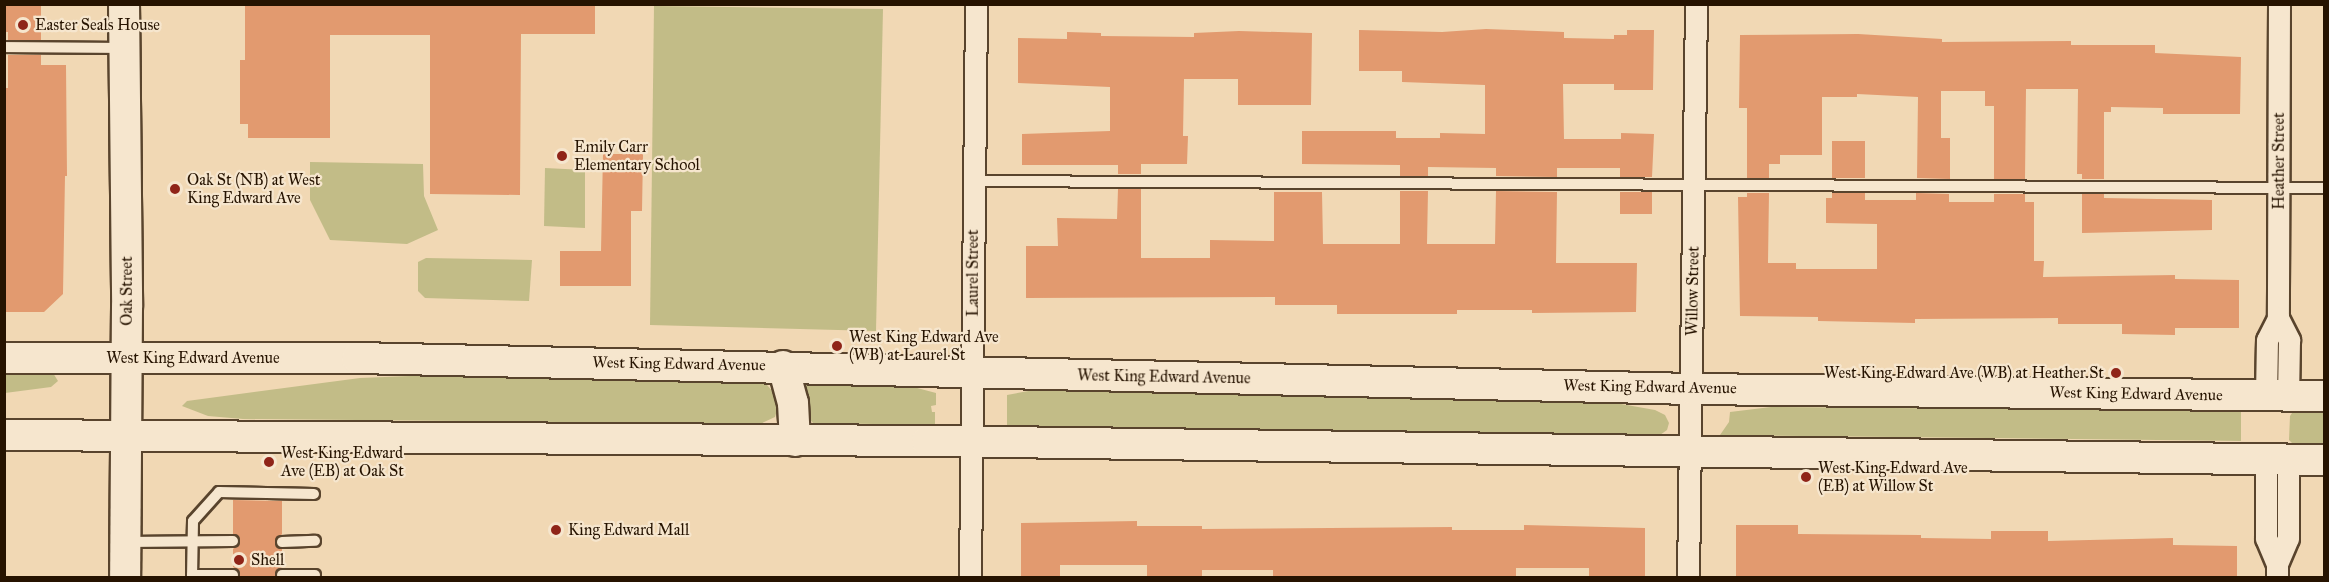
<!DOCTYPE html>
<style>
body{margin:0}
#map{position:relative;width:2329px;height:582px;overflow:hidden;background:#f1d8b4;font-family:"IM FELL Great Primer",serif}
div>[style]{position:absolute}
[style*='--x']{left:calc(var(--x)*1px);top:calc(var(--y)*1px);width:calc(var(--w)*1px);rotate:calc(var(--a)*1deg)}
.green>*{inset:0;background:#c2bc87}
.building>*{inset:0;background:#e29a6f}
.roads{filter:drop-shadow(2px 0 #59442d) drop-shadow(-2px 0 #59442d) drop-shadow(0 2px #59442d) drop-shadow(0 -2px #59442d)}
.service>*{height:10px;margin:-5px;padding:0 5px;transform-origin:5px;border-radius:5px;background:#f6e6ce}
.minor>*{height:21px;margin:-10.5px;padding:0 10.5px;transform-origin:10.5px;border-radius:10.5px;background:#f6e6ce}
.secondary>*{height:30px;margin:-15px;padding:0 15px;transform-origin:15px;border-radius:15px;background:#f6e6ce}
.dots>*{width:16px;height:16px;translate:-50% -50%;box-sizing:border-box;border:3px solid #f6e6ce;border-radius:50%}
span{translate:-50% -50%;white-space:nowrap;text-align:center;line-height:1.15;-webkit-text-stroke:4.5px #f6e6ce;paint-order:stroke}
.poi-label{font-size:16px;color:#261300}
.left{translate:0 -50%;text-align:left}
.right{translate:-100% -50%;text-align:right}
.street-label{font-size:16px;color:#261300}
.frame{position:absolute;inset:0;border:6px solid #261300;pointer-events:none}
</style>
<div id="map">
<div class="green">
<div style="clip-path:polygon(654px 6px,883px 9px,876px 331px,650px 325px)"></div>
<div style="clip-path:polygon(310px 162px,423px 164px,424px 196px,438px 230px,407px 244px,330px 240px,310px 200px)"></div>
<div style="clip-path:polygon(545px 168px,585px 170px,585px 228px,544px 226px)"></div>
<div style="clip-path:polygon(426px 258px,532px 260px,529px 301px,425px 298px,418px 291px,418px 262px)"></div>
<div style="clip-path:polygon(4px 372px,53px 373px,58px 381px,51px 387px,5px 393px)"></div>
<div style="clip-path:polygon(484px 373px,757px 382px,767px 385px,780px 400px,775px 417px,760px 424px,243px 419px,208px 416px,182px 406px,187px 401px,360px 378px)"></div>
<div style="clip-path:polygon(802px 383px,902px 384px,936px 393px,936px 405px,931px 406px,932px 412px,935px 412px,935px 425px,813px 423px,809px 418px)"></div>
<div style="clip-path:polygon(1045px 388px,1621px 404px,1655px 410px,1665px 415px,1669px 423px,1667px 430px,1660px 435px,1650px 435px,1007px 426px,1007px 395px)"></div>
<div style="clip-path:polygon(1771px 407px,2241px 411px,2241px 441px,1720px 435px,1729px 422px,1730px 412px)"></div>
<div style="clip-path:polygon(2292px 413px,2324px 413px,2324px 443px,2292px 443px,2289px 440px,2290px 416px)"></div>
</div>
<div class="building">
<div style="clip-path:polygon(4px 4px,41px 4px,41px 40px,8px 40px,8px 32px,4px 32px)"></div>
<div style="clip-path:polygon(245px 4px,595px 4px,595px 34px,521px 34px,520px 195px,430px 194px,430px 35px,330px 35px,330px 138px,248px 138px,248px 124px,240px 124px,240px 60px,245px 60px)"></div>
<div style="clip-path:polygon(1486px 29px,1564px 32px,1564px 38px,1614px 39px,1614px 35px,1627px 35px,1627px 30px,1654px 30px,1653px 90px,1614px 90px,1614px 84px,1563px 84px,1564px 139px,1621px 139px,1621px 133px,1654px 134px,1652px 177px,1620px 177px,1620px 168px,1557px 168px,1557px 177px,1496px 176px,1496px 168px,1428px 167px,1428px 176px,1400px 176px,1400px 165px,1302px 164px,1302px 131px,1396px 131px,1396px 138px,1440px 138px,1440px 133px,1485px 134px,1485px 85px,1402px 82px,1402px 71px,1359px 71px,1359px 30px,1442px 32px)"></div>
<div style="clip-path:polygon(1239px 31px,1312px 33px,1311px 105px,1238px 105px,1238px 79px,1184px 79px,1183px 136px,1188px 136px,1187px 164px,1141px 164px,1141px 174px,1118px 174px,1118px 165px,1022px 165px,1022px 134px,1110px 131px,1110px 87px,1018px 83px,1018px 38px,1067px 39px,1067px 32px,1101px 33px,1101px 36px,1194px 37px,1194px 33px)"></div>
<div style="clip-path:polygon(1858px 34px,1942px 39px,1942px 42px,2071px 41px,2071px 45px,2155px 45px,2155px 53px,2241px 57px,2240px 114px,2163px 114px,2163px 108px,2111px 107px,2111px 112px,2104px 112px,2104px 179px,2082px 179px,2082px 174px,2077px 174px,2078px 89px,2026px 89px,2025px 179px,1994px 179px,1994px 106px,1985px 106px,1985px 91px,1941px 91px,1941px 138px,1950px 138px,1950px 179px,1917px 178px,1918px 97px,1857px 94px,1857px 97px,1822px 97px,1822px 155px,1780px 155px,1780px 164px,1769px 164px,1769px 178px,1747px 178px,1747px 108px,1739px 108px,1740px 35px)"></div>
<div style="clip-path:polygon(8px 55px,41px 55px,41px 65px,66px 65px,67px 176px,65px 176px,63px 294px,44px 312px,4px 312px,4px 88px,8px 88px)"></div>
<div style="clip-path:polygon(1832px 141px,1865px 141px,1865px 178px,1832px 178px)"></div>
<div style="clip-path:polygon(603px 154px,643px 154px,642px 211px,631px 211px,631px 286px,560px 286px,560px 251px,601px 251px)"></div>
<div style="clip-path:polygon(1118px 189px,1141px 189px,1141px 258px,1210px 258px,1210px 240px,1274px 241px,1274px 192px,1322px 192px,1323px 244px,1400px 244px,1400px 191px,1428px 191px,1427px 244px,1495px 244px,1496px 191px,1557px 192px,1556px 263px,1637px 263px,1636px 312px,1532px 313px,1532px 310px,1457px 310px,1457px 314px,1337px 314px,1337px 305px,1275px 305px,1275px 297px,1026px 298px,1026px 246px,1058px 246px,1057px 218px,1117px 219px)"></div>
<div style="clip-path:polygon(1620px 192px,1652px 192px,1652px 214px,1620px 214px)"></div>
<div style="clip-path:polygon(1747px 193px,1769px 193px,1768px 263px,1796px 263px,1796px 269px,1877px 269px,1877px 224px,1826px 223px,1826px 198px,1832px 198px,1832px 193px,1865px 193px,1865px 200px,1916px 200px,1916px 193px,1949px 194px,1949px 202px,1994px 202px,1994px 194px,2025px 194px,2025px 202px,2034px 202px,2034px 261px,2044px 261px,2043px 277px,2175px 275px,2175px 279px,2239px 280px,2239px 328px,2175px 328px,2175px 335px,2122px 334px,2122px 324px,2058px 324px,2058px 318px,1915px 319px,1915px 323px,1818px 321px,1818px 317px,1740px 316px,1738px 197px,1747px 197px)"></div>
<div style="clip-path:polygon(2082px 194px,2104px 194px,2104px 198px,2212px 200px,2212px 230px,2082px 233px)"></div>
<div style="clip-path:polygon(233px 500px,282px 501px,282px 534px,275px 542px,276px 546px,282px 549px,282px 567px,276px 571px,275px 578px,240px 578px,239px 571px,233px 567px,233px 549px,240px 542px,239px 537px,233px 534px)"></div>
<div style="clip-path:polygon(1137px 521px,1137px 526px,1202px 526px,1202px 529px,1452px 527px,1452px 530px,1524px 530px,1524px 525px,1645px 528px,1645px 578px,1589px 578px,1589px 568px,1516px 568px,1516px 578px,1273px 578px,1273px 570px,1202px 570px,1202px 578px,1147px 578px,1147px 565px,1060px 565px,1060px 578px,1021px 578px,1021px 523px)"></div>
<div style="clip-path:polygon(1736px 525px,1798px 525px,1798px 534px,1921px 535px,1921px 538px,1991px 539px,1991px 531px,2048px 531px,2048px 541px,2173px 538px,2173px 545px,2237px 546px,2237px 578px,1736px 578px)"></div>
</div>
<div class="roads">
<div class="service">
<div style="--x:4;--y:47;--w:117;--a:0.5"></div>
<div style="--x:973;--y:181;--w:1351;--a:0.3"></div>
<div style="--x:126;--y:542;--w:107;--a:-0.5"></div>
<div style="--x:282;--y:542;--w:33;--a:-2"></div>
<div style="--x:192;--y:575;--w:41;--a:0"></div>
<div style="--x:282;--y:575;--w:33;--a:0"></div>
<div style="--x:192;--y:578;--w:57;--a:-89"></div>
<div style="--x:193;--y:521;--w:39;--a:-48"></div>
<div style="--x:219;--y:492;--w:95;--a:1.2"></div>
</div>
<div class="minor">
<div style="--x:2279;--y:4;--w:314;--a:90.2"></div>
<div style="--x:2278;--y:318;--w:25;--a:63"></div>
<div style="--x:2289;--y:340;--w:56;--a:91"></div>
<div style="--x:2266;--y:396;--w:56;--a:-89"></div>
<div style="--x:2267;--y:340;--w:25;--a:-63"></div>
<div style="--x:2266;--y:459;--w:79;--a:90"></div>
<div style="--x:2266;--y:538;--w:28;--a:67"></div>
<div style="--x:970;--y:578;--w:574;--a:-89.4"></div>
<div style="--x:1688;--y:578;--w:574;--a:-89.2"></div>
<div style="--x:2277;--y:578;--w:14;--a:-90"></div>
<div style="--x:2277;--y:564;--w:28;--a:-67"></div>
<div style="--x:2288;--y:538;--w:78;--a:-90"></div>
</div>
<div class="secondary">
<div style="--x:124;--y:4;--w:303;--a:89.4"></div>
<div style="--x:127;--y:307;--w:271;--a:90.4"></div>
<div style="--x:4;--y:358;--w:353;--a:0"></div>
<div style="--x:357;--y:358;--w:1334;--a:1.33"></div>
<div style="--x:1691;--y:389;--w:633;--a:0.63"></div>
<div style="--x:783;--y:366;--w:38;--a:75"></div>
<div style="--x:793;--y:403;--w:38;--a:87"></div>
<div style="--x:4;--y:435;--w:923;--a:0.37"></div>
<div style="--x:927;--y:441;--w:1397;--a:0.78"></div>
</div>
</div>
<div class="dots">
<div style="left:23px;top:25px;background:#8f2418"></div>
<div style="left:562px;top:156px;background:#8f2418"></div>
<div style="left:175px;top:189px;background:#8f2418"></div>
<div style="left:837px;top:346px;background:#8f2418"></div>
<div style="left:2116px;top:373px;background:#8f2418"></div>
<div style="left:269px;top:462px;background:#8f2418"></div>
<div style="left:1806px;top:477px;background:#8f2418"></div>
<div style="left:556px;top:530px;background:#8f2418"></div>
<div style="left:239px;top:560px;background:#8f2418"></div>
</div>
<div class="poi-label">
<span class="left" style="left:35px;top:25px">Easter Seals House</span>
<span class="left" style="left:574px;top:156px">Emily Carr<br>Elementary School</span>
<span class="left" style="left:187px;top:189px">Oak St (NB) at West<br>King Edward Ave</span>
<span class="left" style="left:849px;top:346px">West King Edward Ave<br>(WB) at Laurel St</span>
<span class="right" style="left:2104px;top:373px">West King Edward Ave (WB) at Heather St</span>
<span class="left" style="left:281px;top:462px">West King Edward<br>Ave (EB) at Oak St</span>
<span class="left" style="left:1818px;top:477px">West King Edward Ave<br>(EB) at Willow St</span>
<span class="left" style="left:568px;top:530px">King Edward Mall</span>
<span class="left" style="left:251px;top:560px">Shell</span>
</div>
<div class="street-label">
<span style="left:2279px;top:161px;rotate:-90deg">Heather Street</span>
<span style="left:973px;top:273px;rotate:-90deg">Laurel Street</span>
<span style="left:127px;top:291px;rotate:-90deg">Oak Street</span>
<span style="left:1693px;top:291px;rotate:-89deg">Willow Street</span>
<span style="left:193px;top:358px">West King Edward Avenue</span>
<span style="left:679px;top:364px;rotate:1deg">West King Edward Avenue</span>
<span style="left:1164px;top:377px;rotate:1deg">West King Edward Avenue</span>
<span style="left:1650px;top:387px;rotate:1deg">West King Edward Avenue</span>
<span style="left:2136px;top:394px;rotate:1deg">West King Edward Avenue</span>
</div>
<div class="frame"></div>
</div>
